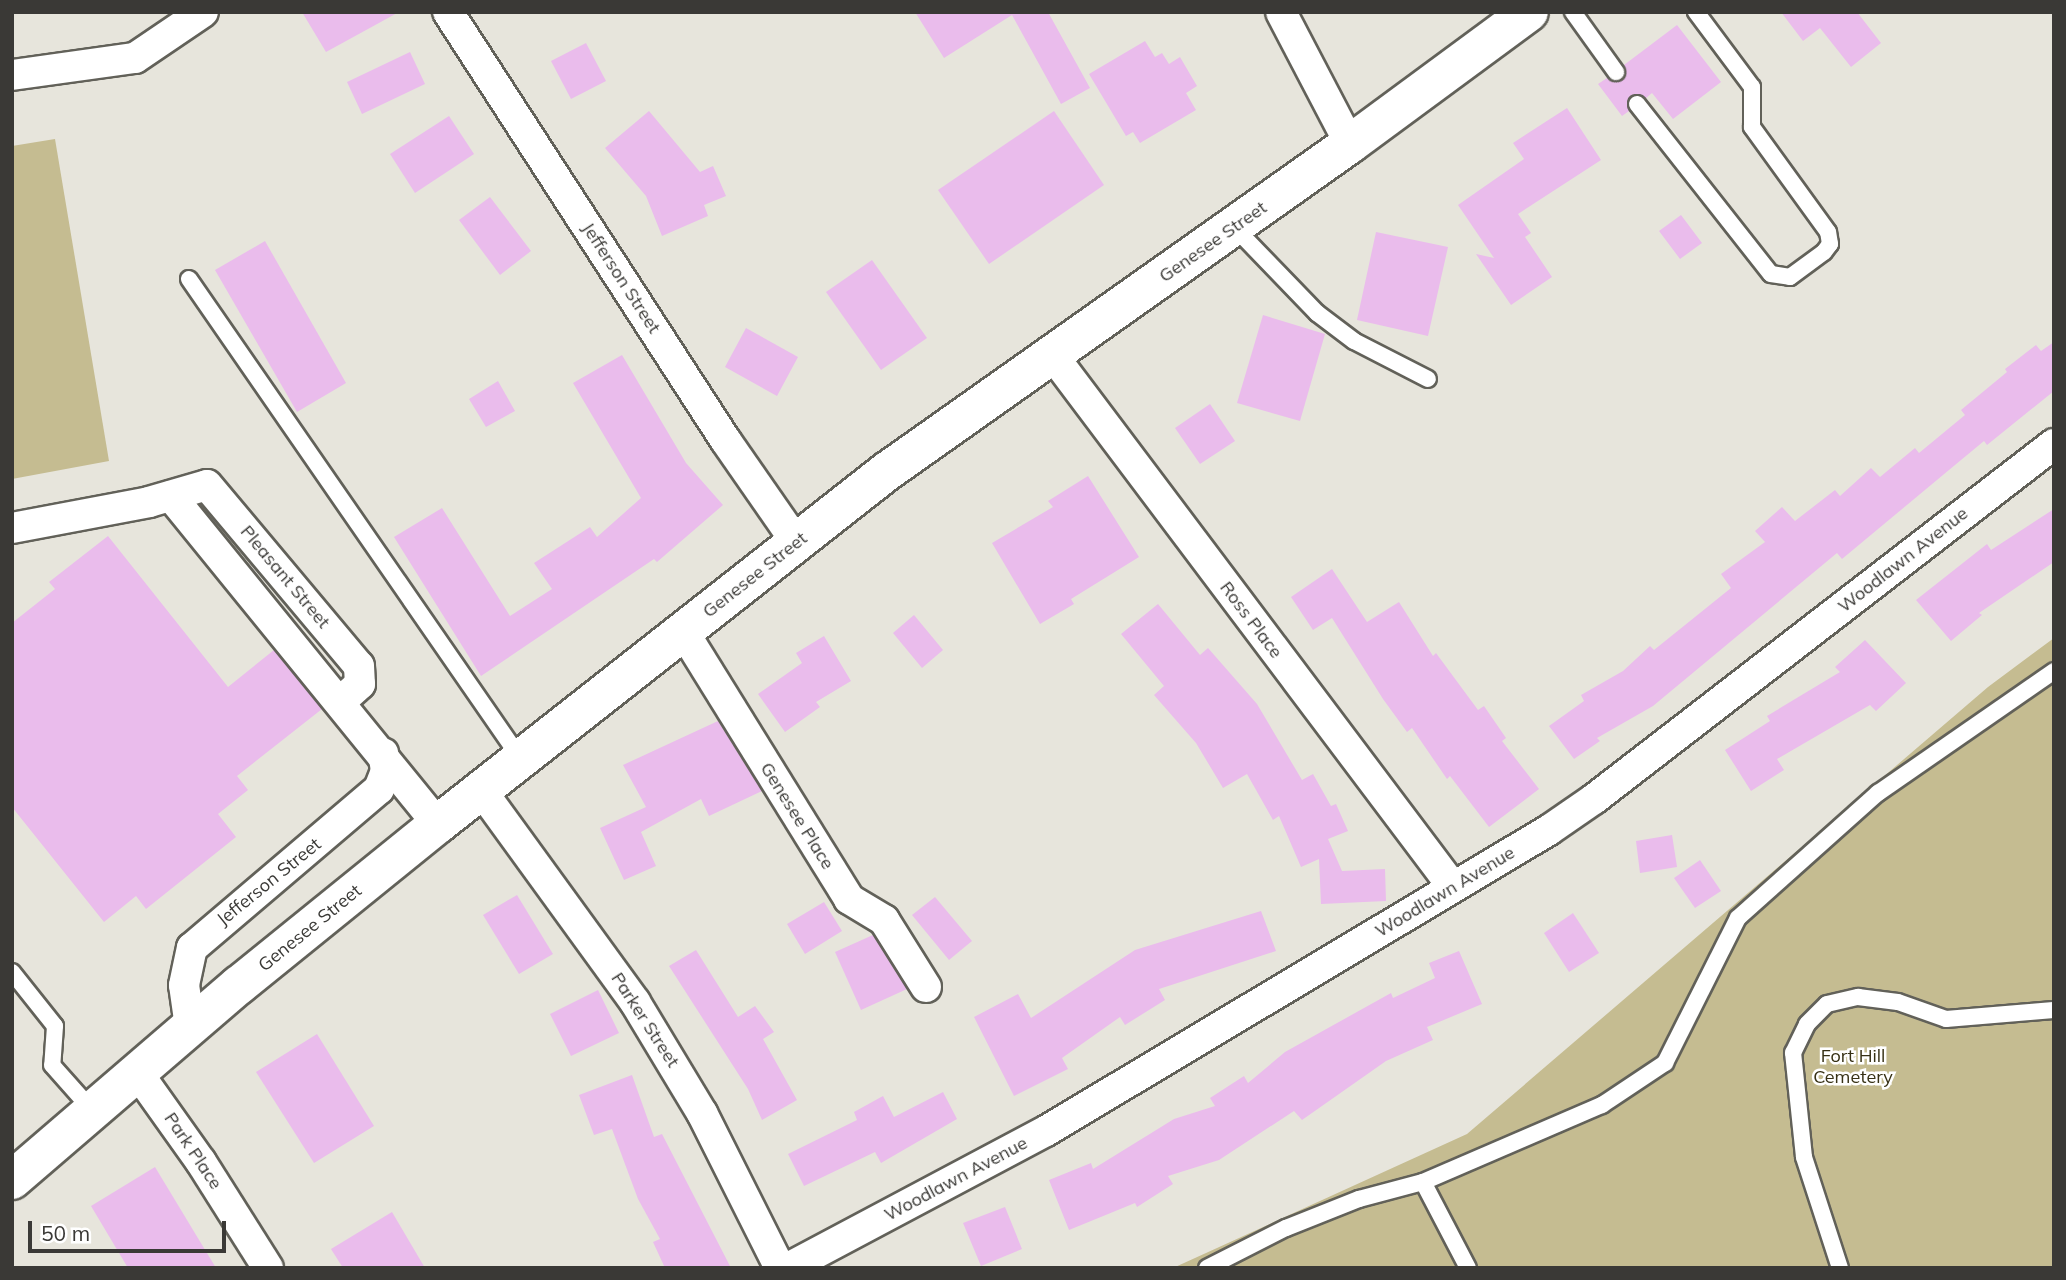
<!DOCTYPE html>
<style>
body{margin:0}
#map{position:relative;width:2066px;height:1280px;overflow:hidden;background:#e7e5dc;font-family:Mulish,sans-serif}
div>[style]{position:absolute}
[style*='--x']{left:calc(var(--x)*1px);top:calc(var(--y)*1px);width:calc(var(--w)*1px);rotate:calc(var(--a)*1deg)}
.green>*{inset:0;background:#c5bc91}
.building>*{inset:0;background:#eabcec}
.roads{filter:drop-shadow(2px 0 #626159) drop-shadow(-2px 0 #626159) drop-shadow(0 2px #626159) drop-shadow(0 -2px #626159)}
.lane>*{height:16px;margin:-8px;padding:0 8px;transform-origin:8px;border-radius:8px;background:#fff}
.street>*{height:30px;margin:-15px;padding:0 15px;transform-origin:15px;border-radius:15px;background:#fff}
.secondary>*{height:38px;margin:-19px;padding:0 19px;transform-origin:19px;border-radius:19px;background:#fff}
span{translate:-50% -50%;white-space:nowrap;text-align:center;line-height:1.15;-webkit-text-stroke:5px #fff;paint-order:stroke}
.street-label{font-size:18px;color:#3a3936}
.park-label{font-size:18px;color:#363014}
.frame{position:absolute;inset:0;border:14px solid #3a3936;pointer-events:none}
.scale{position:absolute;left:28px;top:1221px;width:198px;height:32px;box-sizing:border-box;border:4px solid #3a3936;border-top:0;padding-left:9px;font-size:21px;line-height:24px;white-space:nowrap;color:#3a3936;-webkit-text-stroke:5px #fff;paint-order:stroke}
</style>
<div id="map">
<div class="green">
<div style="clip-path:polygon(55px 139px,109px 461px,12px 479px,12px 146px)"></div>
<div style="clip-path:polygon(2054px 638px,2054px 1268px,1173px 1268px,1467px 1134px,1988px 687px)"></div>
</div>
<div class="building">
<div style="clip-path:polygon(302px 12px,399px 12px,326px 52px)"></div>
<div style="clip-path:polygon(915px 12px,1048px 12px,1090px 88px,1061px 104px,1012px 15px,944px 58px)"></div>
<div style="clip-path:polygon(1781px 12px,1857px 12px,1881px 43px,1851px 67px,1820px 28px,1803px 41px)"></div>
<div style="clip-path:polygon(1677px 25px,1721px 82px,1673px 119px,1652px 93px,1646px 98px,1631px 95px,1629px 111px,1622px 116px,1598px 84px,1607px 78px,1623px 80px,1624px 65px)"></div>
<div style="clip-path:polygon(1145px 41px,1155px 57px,1162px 53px,1169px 64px,1180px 57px,1197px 86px,1186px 93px,1196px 110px,1140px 143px,1133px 132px,1126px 136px,1089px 74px)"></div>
<div style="clip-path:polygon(586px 43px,606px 81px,571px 99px,551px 61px)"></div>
<div style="clip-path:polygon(410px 52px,425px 84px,362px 114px,347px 82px)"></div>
<div style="clip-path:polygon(1567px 108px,1601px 160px,1518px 214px,1531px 233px,1525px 237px,1552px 277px,1511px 305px,1476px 254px,1494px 258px,1458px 205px,1524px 159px,1513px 143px)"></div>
<div style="clip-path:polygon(649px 111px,700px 172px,713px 166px,726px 196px,704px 205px,708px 216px,662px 236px,646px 196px,605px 148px)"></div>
<div style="clip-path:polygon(1054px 111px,1104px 185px,989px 264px,938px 190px)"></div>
<div style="clip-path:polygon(449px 116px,474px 154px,415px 193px,390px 154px)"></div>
<div style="clip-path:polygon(490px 197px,531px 251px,500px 275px,459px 220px)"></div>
<div style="clip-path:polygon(1681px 215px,1702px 243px,1680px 259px,1659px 231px)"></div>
<div style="clip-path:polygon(1376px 232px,1448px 247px,1428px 336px,1357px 320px)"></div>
<div style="clip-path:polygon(265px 241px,346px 383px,297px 412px,215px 270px)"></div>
<div style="clip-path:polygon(872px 260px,927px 338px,881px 370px,826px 292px)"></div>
<div style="clip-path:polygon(1263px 315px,1325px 334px,1300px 421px,1237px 403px)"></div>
<div style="clip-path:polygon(746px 328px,798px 357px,777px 396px,725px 367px)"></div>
<div style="clip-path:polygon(2054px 342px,2054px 391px,1987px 445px,1984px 441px,1955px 465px,1842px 559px,1837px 553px,1653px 706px,1597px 738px,1600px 741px,1574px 759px,1549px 726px,1584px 701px,1581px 695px,1623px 671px,1650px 646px,1654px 650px,1731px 588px,1721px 574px,1765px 542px,1755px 531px,1782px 507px,1795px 521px,1835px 490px,1840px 496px,1871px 468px,1880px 477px,1915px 448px,1919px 453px,1965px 415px,1961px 410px,2007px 372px,2005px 369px,2036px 345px,2041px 351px)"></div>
<div style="clip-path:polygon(622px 355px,686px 463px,723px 505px,657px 562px,654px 559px,481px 676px,394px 537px,442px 508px,510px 616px,552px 589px,534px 563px,590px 527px,597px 537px,641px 498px,573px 383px)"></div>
<div style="clip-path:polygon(498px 381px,515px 411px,486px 427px,469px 399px)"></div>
<div style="clip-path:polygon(1210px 404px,1235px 441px,1200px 464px,1175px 428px)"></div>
<div style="clip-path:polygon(1088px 476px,1139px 557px,1071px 599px,1074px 604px,1040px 624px,992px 543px,1053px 507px,1048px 501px)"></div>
<div style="clip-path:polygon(2054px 509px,2054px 562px,1979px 613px,1982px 615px,1951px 641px,1916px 600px,1987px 544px,1991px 550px)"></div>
<div style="clip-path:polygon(108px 536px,228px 687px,274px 650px,322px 709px,237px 776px,248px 790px,218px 814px,236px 837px,146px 909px,136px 896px,104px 922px,12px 807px,12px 623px,55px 589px,49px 582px)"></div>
<div style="clip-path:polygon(1332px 569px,1367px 622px,1399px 602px,1433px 656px,1436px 653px,1478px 710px,1484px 706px,1506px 738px,1502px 741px,1539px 789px,1489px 827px,1450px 776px,1447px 779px,1412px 728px,1407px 732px,1383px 699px,1332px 618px,1313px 630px,1291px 597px)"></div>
<div style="clip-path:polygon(1158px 604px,1200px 655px,1208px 648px,1257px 704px,1302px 780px,1313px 774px,1331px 806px,1336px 804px,1348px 831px,1328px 839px,1342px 871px,1385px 869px,1386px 901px,1321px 904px,1319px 859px,1301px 867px,1279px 816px,1273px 820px,1247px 774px,1223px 788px,1196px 743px,1154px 695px,1164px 686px,1121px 634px)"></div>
<div style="clip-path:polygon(914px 615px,943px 650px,922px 668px,893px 633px)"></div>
<div style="clip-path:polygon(824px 636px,851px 681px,816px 702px,820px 707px,785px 732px,758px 694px,802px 663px,796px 653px)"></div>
<div style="clip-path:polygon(1865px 640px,1906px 683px,1876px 711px,1870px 705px,1777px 759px,1784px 770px,1751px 791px,1725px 750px,1770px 721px,1767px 716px,1840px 672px,1835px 667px)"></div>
<div style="clip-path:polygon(718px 721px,762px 791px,709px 816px,701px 799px,641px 832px,656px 866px,624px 880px,600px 828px,646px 807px,623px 765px)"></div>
<div style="clip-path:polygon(1672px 835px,1677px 867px,1640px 873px,1636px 841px)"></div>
<div style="clip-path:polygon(1700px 860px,1721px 891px,1695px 908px,1674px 878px)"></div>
<div style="clip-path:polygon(517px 895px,553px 954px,519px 974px,483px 915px)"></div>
<div style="clip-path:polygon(935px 897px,972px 941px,949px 960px,912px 915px)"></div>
<div style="clip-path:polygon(824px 902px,842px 931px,805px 954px,787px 924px)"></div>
<div style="clip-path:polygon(1261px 911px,1276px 951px,1159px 989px,1165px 1000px,1125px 1025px,1120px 1017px,1062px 1058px,1068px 1069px,1014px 1096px,974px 1017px,1018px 994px,1031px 1018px,1135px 950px)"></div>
<div style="clip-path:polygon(1573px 913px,1599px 953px,1569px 972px,1544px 933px)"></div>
<div style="clip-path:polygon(873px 935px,907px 989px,861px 1010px,835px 952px)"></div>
<div style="clip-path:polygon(696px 950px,738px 1017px,755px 1006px,774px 1032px,763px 1039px,797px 1100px,762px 1120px,748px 1089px,669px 966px)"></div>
<div style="clip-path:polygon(1459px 951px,1482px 1004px,1427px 1027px,1433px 1040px,1386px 1061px,1302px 1120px,1294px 1111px,1219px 1160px,1168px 1176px,1173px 1184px,1137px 1207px,1135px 1203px,1069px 1230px,1049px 1180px,1091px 1163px,1093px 1169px,1174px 1119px,1215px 1106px,1210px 1098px,1244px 1076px,1248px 1083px,1285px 1052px,1391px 993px,1393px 998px,1435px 978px,1429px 963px)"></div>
<div style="clip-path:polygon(598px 990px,619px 1033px,571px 1056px,550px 1014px)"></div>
<div style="clip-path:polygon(317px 1034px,374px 1126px,314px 1163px,256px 1072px)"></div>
<div style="clip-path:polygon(632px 1075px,654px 1137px,662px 1134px,731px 1268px,665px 1268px,653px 1242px,660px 1239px,638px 1199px,612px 1129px,594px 1135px,579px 1095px)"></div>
<div style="clip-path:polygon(943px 1092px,957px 1119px,881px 1163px,875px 1152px,804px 1186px,788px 1154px,857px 1120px,854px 1112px,883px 1096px,894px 1117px)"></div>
<div style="clip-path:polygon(155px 1167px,216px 1268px,128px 1268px,91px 1206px)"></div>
<div style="clip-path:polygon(1005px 1207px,1022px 1249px,981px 1266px,963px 1223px)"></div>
<div style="clip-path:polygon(392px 1212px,425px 1268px,343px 1268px,331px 1249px)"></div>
</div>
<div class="roads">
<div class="lane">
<div style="--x:1573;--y:12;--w:74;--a:54.4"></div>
<div style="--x:1637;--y:104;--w:216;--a:51.8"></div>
<div style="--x:1771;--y:274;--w:19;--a:9"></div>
<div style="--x:1790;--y:277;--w:42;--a:-36.3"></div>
<div style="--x:1824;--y:252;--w:10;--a:-53"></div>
<div style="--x:1830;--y:244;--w:12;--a:-99"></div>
<div style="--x:1828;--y:232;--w:130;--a:-125.9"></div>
<div style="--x:1752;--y:127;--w:40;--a:-90"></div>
<div style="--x:1752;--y:87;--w:94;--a:-126.7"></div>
<div style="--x:1234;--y:227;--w:120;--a:46"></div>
<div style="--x:1317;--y:313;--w:46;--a:37.1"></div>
<div style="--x:1354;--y:341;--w:83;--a:27.2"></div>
<div style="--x:189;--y:279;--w:582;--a:55.35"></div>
<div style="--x:12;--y:972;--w:69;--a:51.5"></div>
<div style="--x:55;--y:1026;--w:39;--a:94"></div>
<div style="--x:52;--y:1065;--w:60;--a:48.4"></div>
<div style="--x:1207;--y:1268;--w:89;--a:-26.9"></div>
<div style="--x:1286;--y:1228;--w:79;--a:-21.7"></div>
<div style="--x:1359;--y:1199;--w:66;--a:-14.9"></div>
<div style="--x:1468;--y:1268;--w:97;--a:-117.6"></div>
<div style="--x:1423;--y:1182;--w:195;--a:-23.3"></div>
<div style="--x:1602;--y:1105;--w:76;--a:-33.7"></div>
<div style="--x:1665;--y:1063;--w:162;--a:-63.3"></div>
<div style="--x:1738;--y:918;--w:188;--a:-41.8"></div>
<div style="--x:1878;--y:793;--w:214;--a:-34.7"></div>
<div style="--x:1840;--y:1268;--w:117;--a:-108"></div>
<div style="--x:1804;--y:1157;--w:105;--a:-96"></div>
<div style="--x:1793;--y:1053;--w:32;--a:-64"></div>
<div style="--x:1807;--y:1024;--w:28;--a:-45"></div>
<div style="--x:1827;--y:1004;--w:32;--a:-13"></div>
<div style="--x:1858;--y:997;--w:40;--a:7.1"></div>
<div style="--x:1898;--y:1002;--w:51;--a:19.5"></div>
<div style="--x:1946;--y:1019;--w:108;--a:-4.8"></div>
</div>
<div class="street">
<div style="--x:448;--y:12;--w:511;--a:57.06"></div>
<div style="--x:726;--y:441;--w:124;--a:55.2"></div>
<div style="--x:1281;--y:12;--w:149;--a:62.4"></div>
<div style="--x:12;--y:75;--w:124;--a:-7.9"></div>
<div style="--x:135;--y:58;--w:82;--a:-34.1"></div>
<div style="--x:1051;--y:353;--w:668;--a:53.03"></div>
<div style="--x:171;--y:496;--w:423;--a:50.9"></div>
<div style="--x:12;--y:528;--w:139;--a:-10.7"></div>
<div style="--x:149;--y:502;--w:60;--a:-16.3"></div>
<div style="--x:207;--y:485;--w:236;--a:50"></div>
<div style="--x:359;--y:666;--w:18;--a:87"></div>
<div style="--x:360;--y:684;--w:24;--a:138"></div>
<div style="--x:683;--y:631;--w:315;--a:58.2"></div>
<div style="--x:849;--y:899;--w:41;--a:31"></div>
<div style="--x:884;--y:920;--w:79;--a:57.9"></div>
<div style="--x:481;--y:790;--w:262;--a:54"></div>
<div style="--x:635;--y:1002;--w:130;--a:58.9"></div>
<div style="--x:702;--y:1113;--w:174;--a:63.3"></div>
<div style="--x:190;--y:1027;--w:42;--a:-98.1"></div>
<div style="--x:184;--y:985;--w:38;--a:-78"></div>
<div style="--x:192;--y:948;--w:245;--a:-40.4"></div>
<div style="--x:379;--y:789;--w:19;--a:-69"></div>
<div style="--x:386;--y:771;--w:18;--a:-99"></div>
<div style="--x:137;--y:1072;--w:110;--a:54.6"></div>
<div style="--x:201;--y:1162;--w:125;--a:57.7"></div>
<div style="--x:788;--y:1268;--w:292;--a:-28"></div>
<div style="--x:1046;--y:1131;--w:586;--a:-30.9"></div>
<div style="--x:1549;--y:830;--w:55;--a:-34.6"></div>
<div style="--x:1594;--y:799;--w:581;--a:-37.66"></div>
</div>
<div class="secondary">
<div style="--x:12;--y:1180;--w:299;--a:-40.7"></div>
<div style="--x:239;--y:985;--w:256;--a:-39"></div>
<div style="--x:438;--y:824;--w:570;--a:-38.16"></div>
<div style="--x:886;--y:472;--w:568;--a:-35.26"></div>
<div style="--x:1350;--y:144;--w:222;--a:-36.4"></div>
</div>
</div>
<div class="street-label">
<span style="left:1213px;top:242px;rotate:-35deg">Genesee Street</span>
<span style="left:621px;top:278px;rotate:57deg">Jefferson Street</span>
<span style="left:1903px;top:560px;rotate:-38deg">Woodlawn Avenue</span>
<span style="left:755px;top:575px;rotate:-38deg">Genesee Street</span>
<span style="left:285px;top:577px;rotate:50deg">Pleasant Street</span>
<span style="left:1251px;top:620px;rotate:53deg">Ross Place</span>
<span style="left:797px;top:816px;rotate:58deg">Genesee Place</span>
<span style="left:269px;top:882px;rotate:-39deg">Jefferson Street</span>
<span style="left:1445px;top:892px;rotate:-31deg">Woodlawn Avenue</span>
<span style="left:310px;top:928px;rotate:-39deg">Genesee Street</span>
<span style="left:645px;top:1020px;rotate:57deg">Parker Street</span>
<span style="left:193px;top:1151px;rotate:56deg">Park Place</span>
<span style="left:956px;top:1179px;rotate:-28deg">Woodlawn Avenue</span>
</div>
<div class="park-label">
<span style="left:1853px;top:1067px">Fort Hill<br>Cemetery</span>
</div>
<div class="frame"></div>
<div class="scale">50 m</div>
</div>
